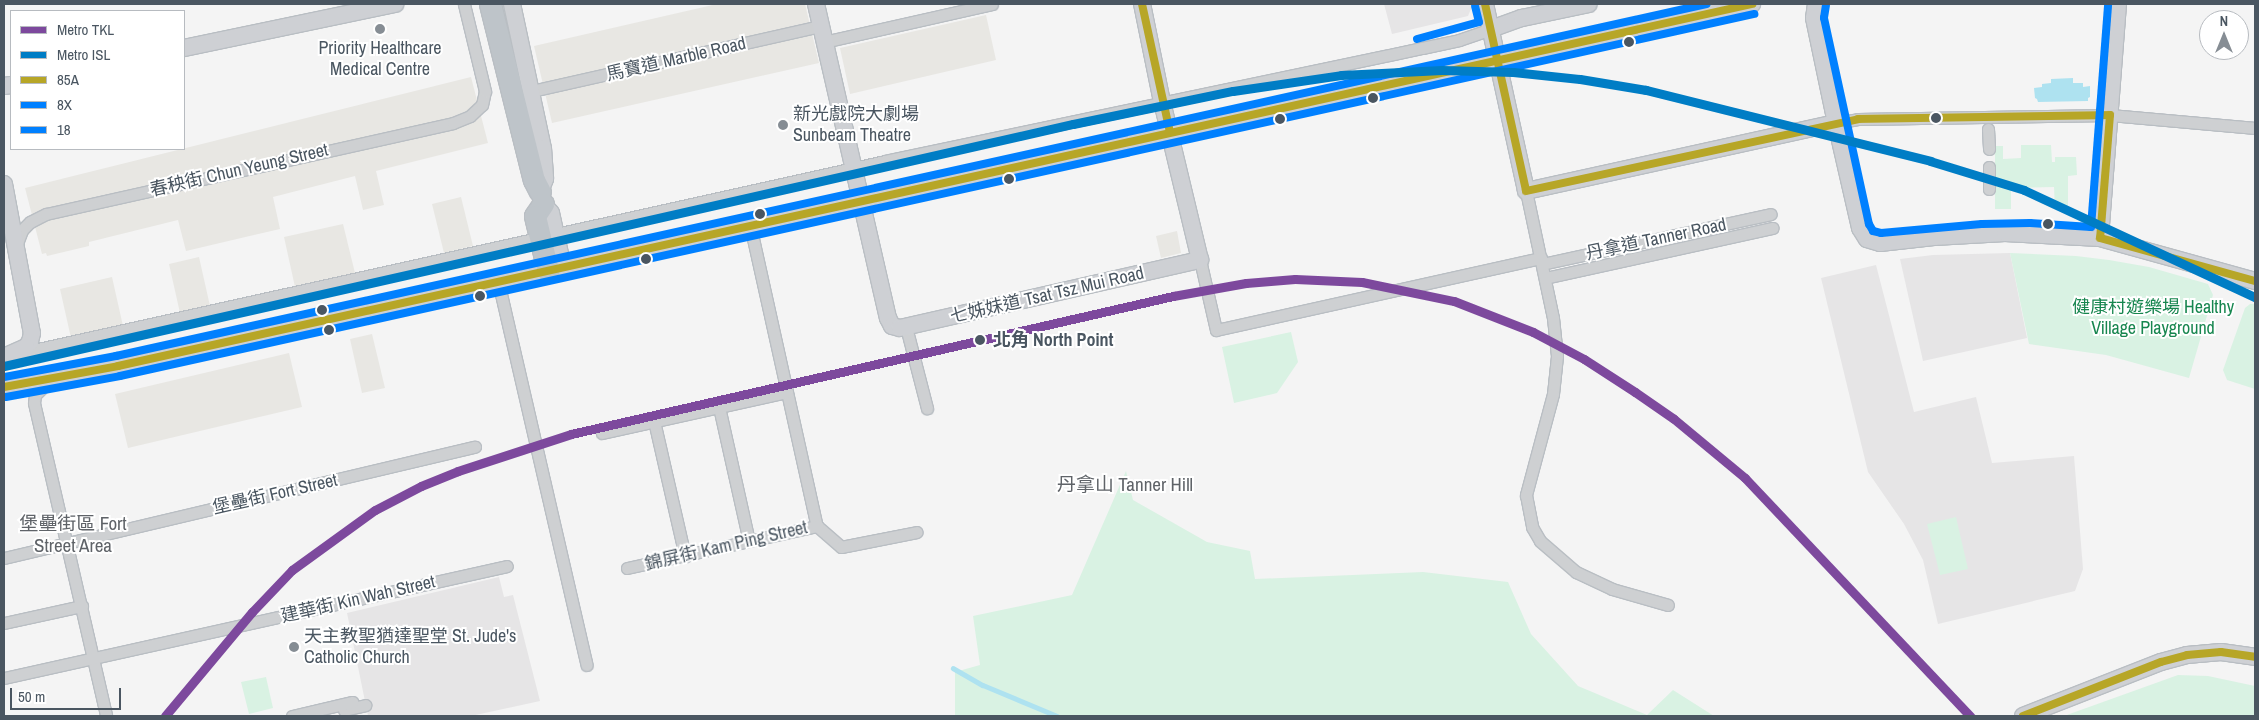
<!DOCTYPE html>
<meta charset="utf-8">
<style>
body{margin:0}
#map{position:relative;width:2259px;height:720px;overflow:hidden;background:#f4f4f4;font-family:"Archivo Narrow","Noto Sans TC",sans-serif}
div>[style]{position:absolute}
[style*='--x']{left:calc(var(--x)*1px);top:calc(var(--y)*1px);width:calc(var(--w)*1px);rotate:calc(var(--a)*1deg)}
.commercial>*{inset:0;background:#e8e7e3}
.education>*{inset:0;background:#e6e5e6}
.green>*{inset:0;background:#d9f2e3}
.water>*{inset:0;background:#aee2f0}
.stream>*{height:4.5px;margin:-2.25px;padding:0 2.25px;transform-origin:2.25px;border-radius:2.25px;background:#aee2f0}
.roads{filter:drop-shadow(1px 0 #b9bec3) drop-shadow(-1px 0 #b9bec3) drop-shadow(0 1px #b9bec3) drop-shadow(0 -1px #b9bec3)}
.street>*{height:11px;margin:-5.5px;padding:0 5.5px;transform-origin:5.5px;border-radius:5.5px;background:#ced0d2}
.secondary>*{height:16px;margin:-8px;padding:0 8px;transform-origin:8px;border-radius:8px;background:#ced0d4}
.highway>*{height:21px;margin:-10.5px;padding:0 10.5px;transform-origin:10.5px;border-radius:10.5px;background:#bec4c9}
.bus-1>*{height:8px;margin:-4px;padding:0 4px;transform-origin:4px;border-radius:4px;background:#b7a627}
.bus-2>*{height:8px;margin:-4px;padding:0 4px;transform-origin:4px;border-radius:4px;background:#0080ff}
.bus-3>*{height:8px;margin:-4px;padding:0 4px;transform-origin:4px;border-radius:4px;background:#0080ff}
.metro-1>*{height:9px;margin:-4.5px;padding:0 4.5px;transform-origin:4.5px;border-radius:4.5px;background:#7d499d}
.metro-2>*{height:9px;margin:-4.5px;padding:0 4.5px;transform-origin:4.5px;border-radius:4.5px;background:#007dc5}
.dots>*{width:14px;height:14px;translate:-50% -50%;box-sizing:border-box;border:2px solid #fff;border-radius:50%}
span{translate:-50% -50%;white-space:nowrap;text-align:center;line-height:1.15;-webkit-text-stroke:4px #fff;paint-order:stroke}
.poi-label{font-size:18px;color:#4a5661}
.left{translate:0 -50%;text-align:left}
.street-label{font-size:18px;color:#4a5661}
.park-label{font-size:18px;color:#17864f}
.stop-label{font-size:18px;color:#4a5661;font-weight:700}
.neighbourhood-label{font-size:19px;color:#5f6368}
.frame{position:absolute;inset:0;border:5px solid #4a5661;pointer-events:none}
.legend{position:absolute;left:10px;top:10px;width:175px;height:140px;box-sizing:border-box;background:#fff;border:1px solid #b7bbc0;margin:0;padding:6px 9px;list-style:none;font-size:15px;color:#4a5661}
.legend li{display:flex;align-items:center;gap:10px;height:25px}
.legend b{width:25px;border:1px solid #b7bbc0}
.north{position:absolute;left:2199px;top:10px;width:50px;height:50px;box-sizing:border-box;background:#fff;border:1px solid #b7bbc0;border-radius:50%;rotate:0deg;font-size:14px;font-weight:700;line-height:20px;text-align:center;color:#4a5661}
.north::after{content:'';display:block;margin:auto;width:18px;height:22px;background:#868d94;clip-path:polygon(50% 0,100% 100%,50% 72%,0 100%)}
.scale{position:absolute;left:10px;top:688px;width:111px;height:22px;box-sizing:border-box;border:2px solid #4a5661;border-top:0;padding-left:6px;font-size:15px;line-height:18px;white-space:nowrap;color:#4a5661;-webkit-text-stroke:4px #fff;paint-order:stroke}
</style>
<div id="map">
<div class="commercial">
<div style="clip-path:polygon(717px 4px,805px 4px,819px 63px,552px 123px,534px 46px)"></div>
<div style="clip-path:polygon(986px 15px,996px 60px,850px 94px,840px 48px)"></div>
<div style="clip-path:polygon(471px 77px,488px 143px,376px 171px,384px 205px,363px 210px,355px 176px,273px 197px,280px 229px,186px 251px,178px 220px,89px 242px,89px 246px,47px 256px,46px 253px,42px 254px,25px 188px)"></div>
<div style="clip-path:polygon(461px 197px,473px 246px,444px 253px,432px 204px)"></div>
<div style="clip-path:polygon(343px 224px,355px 273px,295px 287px,284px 237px)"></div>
<div style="clip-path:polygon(1177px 231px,1181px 253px,1161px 258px,1156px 236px)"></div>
<div style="clip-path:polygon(199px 257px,210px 306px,180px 313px,169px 264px)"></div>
<div style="clip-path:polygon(112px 277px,123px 326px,71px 338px,60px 289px)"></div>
<div style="clip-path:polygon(372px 334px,385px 388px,362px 393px,350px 339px)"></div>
<div style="clip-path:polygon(289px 353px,302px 407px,128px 448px,115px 394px)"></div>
</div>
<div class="education">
<div style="clip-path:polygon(1384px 4px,1473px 4px,1468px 16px,1392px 34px)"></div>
<div style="clip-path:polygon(2010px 253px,2027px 338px,1923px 361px,1900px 259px,1933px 255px)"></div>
<div style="clip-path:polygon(1876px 265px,1914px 412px,1976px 397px,1992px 463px,2074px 456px,2083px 569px,2075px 591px,1938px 624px,1923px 560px,1904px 524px,1868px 472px,1821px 278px)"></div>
<div style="clip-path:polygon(499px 577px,504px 597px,513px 595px,540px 701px,471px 716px,368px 716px,347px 613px)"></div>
</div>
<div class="green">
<div style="clip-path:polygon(2021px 145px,2051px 145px,2052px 162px,2055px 162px,2055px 157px,2076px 157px,2077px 175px,2068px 176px,2068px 209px,2055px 209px,2054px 187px,2011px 188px,2011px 209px,1995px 209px,1995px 146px,2003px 146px,2003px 159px,2021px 158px)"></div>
<div style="clip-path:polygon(2010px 253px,2076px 256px,2109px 260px,2149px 267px,2208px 284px,2213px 295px,2189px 378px,2106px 355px,2029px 344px)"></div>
<div style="clip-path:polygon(2250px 304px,2255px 304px,2255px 389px,2227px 380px,2223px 370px,2245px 308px)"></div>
<div style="clip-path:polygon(1291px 332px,1298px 362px,1277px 393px,1234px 403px,1222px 347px)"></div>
<div style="clip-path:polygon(1126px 471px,1133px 500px,1207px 542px,1250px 551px,1255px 579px,1423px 572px,1508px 582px,1531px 634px,1578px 686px,1647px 715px,1673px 690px,1714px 716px,955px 716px,955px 672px,980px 665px,973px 616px,1072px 595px)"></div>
<div style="clip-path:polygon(1956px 517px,1968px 569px,1940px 575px,1927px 524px)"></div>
<div style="clip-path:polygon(2178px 675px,2208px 676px,2255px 686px,2255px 716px,2064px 716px)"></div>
<div style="clip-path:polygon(266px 677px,273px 708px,249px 714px,241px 682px)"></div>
</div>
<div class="water">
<div style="clip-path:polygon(2073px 78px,2073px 83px,2083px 83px,2083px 87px,2090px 86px,2090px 97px,2088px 98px,2088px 101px,2038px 102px,2037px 99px,2035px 98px,2034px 88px,2042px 87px,2042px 84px,2051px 83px,2051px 79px)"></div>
</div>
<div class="stream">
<div style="--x:953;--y:668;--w:34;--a:30"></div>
<div style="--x:983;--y:685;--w:80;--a:22.7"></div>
</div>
<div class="roads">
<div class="street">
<div style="--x:824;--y:42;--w:172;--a:-12.7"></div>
<div style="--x:532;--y:91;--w:295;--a:-12.7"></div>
<div style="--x:1836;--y:123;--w:22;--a:-10"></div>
<div style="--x:1858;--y:119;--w:252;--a:-0.9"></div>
<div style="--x:2110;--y:115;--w:146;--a:5.1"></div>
<div style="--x:1988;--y:129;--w:20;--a:87"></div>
<div style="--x:1989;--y:167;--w:22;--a:90"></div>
<div style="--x:1526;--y:191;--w:130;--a:78"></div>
<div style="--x:1553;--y:318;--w:38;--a:84"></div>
<div style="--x:1557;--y:356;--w:38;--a:96"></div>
<div style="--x:1553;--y:394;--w:105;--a:105"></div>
<div style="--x:1526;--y:495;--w:33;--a:79"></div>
<div style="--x:1532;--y:527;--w:16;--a:60"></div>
<div style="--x:1540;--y:541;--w:48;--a:40.7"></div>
<div style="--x:1576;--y:572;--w:40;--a:25"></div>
<div style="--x:1612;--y:589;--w:58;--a:15.9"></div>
<div style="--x:750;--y:225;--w:308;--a:77.5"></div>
<div style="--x:16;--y:246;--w:17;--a:-69"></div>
<div style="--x:22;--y:230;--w:11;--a:-45"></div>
<div style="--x:30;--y:222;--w:18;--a:-27"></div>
<div style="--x:46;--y:214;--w:417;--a:-12.6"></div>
<div style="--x:453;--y:123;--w:18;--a:-22"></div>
<div style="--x:470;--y:116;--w:16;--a:-43"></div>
<div style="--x:482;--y:105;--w:14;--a:-78"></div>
<div style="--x:485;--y:91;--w:89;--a:-103.6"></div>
<div style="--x:1200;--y:260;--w:72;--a:77.1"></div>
<div style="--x:1216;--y:330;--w:333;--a:-12.5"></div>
<div style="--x:1542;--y:264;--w:234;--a:-12.3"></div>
<div style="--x:1545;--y:278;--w:233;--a:-12.4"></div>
<div style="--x:498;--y:281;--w:394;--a:77"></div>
<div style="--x:906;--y:327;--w:84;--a:75.5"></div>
<div style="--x:20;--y:353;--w:886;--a:-12.51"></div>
<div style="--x:885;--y:161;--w:549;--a:-11.88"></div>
<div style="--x:1422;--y:48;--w:38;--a:-12"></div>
<div style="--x:1459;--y:40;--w:34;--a:-19"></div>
<div style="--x:55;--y:379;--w:13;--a:148"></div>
<div style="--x:44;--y:386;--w:13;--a:135"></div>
<div style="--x:35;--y:395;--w:8;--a:97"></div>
<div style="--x:34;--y:403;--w:321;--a:77"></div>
<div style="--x:719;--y:407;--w:137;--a:77.4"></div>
<div style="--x:654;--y:421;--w:139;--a:77.1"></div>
<div style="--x:602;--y:433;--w:189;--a:-12.5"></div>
<div style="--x:817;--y:526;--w:32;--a:41"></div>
<div style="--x:841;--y:547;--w:77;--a:-11.2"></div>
<div style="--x:4;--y:558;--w:484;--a:-13.3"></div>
<div style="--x:627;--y:568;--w:195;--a:-12.5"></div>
<div style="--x:4;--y:623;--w:80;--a:-12.3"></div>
<div style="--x:4;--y:678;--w:515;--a:-12.55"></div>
<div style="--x:344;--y:710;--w:22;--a:-13"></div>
<div style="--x:292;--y:716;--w:62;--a:-13.1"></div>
</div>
<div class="secondary">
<div style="--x:512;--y:4;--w:147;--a:77.9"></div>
<div style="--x:543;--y:148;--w:31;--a:86"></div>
<div style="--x:545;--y:179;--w:14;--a:111"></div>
<div style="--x:540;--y:192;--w:12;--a:76"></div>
<div style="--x:543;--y:204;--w:12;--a:48"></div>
<div style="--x:551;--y:213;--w:55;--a:77.5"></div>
<div style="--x:816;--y:4;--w:322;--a:77.1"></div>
<div style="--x:888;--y:318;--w:9;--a:63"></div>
<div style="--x:892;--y:326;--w:8;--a:14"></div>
<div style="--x:900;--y:328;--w:308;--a:-12.8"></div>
<div style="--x:1200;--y:260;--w:163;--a:-103.5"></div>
<div style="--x:1162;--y:102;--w:100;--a:-101.5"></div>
<div style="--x:1485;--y:4;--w:191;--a:77.6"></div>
<div style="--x:1526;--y:191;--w:317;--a:-12.4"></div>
<div style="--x:1816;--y:4;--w:14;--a:98"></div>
<div style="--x:1814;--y:18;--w:107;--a:78.2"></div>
<div style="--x:1836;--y:123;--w:108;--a:77.1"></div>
<div style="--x:1860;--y:228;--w:13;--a:58"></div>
<div style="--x:1867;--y:239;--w:14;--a:17"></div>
<div style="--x:1880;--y:243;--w:54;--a:-6.3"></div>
<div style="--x:1934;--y:237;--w:71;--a:-3.2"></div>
<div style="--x:2005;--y:233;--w:95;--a:3"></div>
<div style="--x:2100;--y:238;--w:161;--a:15.5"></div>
<div style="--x:1491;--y:29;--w:33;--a:-20"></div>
<div style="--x:1522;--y:18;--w:68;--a:-11.8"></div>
<div style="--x:184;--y:48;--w:216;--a:-11.8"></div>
<div style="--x:4;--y:86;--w:7;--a:-8"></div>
<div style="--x:4;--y:184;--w:152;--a:79.4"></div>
<div style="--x:32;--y:333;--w:9;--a:103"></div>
<div style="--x:30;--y:342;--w:6;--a:129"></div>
<div style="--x:26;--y:347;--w:24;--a:156"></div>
<div style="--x:2100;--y:238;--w:235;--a:-85.6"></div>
<div style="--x:4;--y:387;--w:68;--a:-11.8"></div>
<div style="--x:71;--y:373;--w:48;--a:-8.5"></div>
<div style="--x:118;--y:366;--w:205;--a:-12.4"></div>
<div style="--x:318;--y:322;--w:1469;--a:-12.5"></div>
<div style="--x:2023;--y:716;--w:148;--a:-21.4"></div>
<div style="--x:2161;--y:662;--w:27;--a:-15"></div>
<div style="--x:2187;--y:655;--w:34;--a:-5"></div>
<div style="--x:2221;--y:652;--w:34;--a:8"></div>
</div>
<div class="highway">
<div style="--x:490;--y:4;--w:181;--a:76"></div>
<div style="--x:534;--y:180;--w:13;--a:63"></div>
<div style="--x:543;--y:204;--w:14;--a:124"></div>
<div style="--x:535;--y:216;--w:57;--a:76.7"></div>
</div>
</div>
<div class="bus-1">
<div style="--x:1142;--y:4;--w:131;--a:77.7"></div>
<div style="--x:1485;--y:4;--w:191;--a:77.6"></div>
<div style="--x:1526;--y:191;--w:340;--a:-12.2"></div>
<div style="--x:1858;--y:119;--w:252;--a:-0.9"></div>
<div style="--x:2110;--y:115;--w:123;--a:94.6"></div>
<div style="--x:2100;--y:238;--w:161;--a:15.5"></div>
<div style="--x:4;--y:387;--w:116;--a:-10.4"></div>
<div style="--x:118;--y:366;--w:1674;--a:-12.49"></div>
<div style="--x:2023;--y:716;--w:148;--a:-21.4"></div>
<div style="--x:2161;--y:662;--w:27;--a:-15"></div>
<div style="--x:2187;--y:655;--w:34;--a:-5"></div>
<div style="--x:2221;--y:652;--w:34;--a:8"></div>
</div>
<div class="bus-2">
<div style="--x:6;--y:397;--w:116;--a:-10.4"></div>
<div style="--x:120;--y:376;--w:1674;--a:-12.49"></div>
</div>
<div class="bus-3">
<div style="--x:1826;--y:5;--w:13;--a:99"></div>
<div style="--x:1824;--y:18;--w:211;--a:77.7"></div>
<div style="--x:1869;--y:224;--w:8;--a:60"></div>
<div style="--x:1873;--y:231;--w:8;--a:14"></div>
<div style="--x:1881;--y:233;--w:101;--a:-5.1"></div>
<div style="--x:1982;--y:224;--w:48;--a:-1.2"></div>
<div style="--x:2030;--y:223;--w:61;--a:3.8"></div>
<div style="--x:2091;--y:227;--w:224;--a:-85.6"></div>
<div style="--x:1417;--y:39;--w:64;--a:-15.3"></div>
<div style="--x:1479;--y:22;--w:16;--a:-104"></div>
<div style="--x:4;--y:377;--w:114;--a:-10.6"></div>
<div style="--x:116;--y:356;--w:1629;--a:-12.48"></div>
</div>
<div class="metro-1">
<div style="--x:165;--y:716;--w:136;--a:-50.1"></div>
<div style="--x:252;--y:612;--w:58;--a:-46.4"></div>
<div style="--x:292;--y:570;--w:102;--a:-35.9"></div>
<div style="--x:375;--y:510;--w:52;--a:-27.6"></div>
<div style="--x:421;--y:486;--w:40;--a:-22"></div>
<div style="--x:458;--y:471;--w:119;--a:-18.1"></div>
<div style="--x:571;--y:434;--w:618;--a:-12.91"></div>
<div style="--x:1173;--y:296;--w:74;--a:-10.1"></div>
<div style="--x:1246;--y:283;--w:49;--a:-4.7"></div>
<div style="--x:1295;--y:279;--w:67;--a:2.6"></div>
<div style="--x:1362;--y:282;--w:94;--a:11.7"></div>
<div style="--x:1454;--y:301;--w:85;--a:21.4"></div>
<div style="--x:1533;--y:332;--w:58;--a:27.9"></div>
<div style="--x:1584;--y:359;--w:61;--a:32.9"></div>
<div style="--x:1635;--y:392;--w:47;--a:34.7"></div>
<div style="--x:1674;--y:419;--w:92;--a:39.7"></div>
<div style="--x:1745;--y:478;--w:328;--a:46.6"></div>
</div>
<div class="metro-2">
<div style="--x:4;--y:366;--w:1096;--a:-12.76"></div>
<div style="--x:1073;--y:124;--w:163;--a:-11.7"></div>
<div style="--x:1233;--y:91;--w:109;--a:-8.4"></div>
<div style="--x:1341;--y:75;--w:101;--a:-2.8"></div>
<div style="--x:1442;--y:70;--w:71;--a:1.6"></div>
<div style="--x:1513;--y:72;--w:67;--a:6"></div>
<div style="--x:1580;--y:79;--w:67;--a:9.5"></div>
<div style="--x:1646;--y:90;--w:293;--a:14"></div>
<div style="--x:1930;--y:161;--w:98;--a:17.1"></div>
<div style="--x:2024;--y:190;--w:255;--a:24.9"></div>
</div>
<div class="dots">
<div style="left:380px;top:29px;background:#868d94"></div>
<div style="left:1629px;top:42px;background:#4a5661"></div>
<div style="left:1373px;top:98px;background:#4a5661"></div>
<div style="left:1936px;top:118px;background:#4a5661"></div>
<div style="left:1280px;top:119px;background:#4a5661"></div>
<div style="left:783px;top:125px;background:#868d94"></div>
<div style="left:1009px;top:179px;background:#4a5661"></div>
<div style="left:760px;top:214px;background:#4a5661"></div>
<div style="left:2048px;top:224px;background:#4a5661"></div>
<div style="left:646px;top:259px;background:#4a5661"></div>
<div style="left:480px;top:296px;background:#4a5661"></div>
<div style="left:322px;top:310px;background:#4a5661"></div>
<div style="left:329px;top:330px;background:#4a5661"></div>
<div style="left:980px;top:340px;background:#4a5661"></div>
<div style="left:294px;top:647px;background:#868d94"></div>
</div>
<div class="poi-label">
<span style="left:380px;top:59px">Priority Healthcare<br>Medical Centre</span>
<span class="left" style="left:793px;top:125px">新光戲院大劇場<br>Sunbeam Theatre</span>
<span class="left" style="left:304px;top:647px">天主教聖猶達聖堂 St. Jude's<br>Catholic Church</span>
</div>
<div class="street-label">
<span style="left:676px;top:59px;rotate:-13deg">馬寶道 Marble Road</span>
<span style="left:239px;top:170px;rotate:-13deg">春秧街 Chun Yeung Street</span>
<span style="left:1656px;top:239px;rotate:-12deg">丹拿道 Tanner Road</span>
<span style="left:1047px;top:295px;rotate:-13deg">七姊妹道 Tsat Tsz Mui Road</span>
<span style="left:275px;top:494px;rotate:-13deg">堡壘街 Fort Street</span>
<span style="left:726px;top:546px;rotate:-13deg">錦屏街 Kam Ping Street</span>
<span style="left:358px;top:599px;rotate:-13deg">建華街 Kin Wah Street</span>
</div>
<div class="park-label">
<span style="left:2153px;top:318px">健康村遊樂場 Healthy<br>Village Playground</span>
</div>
<div class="stop-label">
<span class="left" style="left:993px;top:340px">北角 North Point</span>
</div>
<div class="neighbourhood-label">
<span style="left:1125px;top:485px">丹拿山 Tanner Hill</span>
<span style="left:73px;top:535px">堡壘街區 Fort<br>Street Area</span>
</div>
<div class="frame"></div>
<ul class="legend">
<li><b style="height:6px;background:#7d499d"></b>Metro TKL</li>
<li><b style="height:6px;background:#007dc5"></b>Metro ISL</li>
<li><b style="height:6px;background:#b7a627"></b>85A</li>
<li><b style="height:6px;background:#0080ff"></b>8X</li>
<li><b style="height:6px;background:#0080ff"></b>18</li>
</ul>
<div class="north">N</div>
<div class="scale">50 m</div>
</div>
